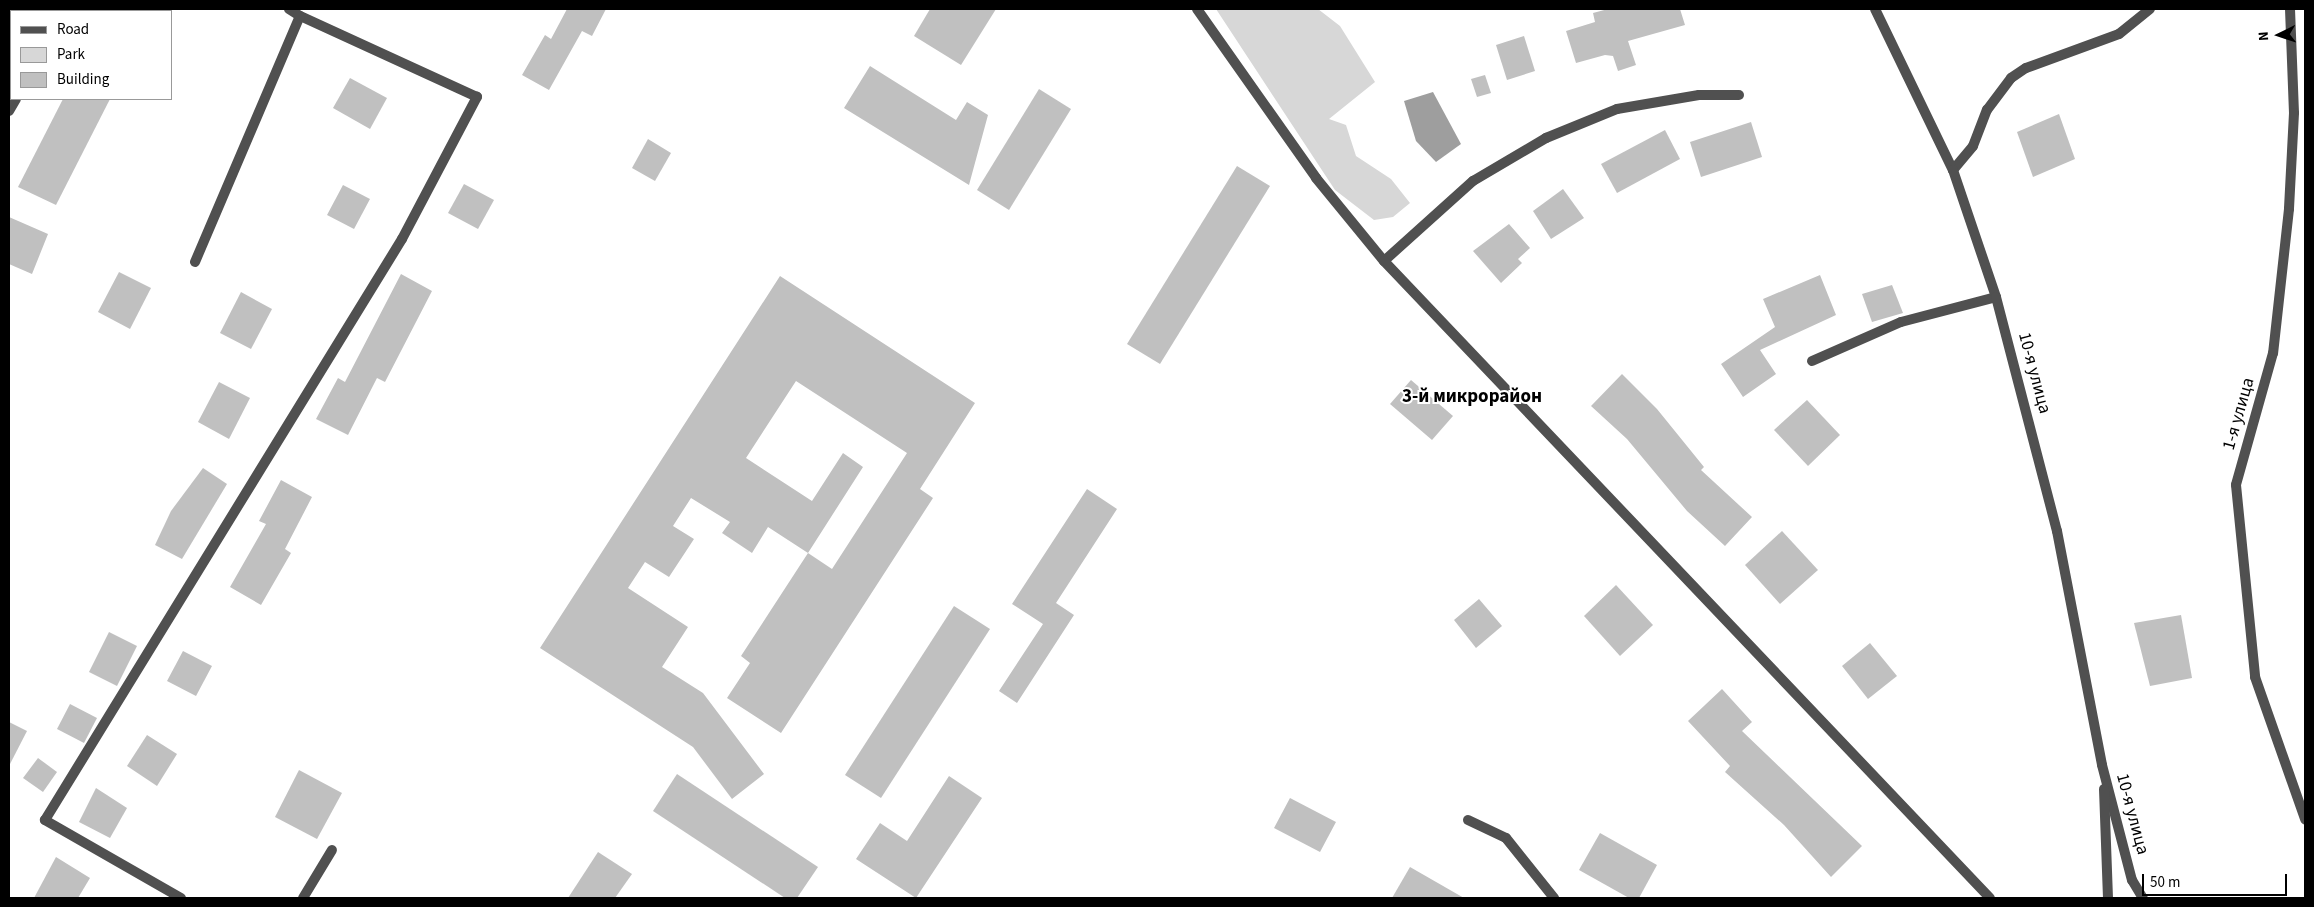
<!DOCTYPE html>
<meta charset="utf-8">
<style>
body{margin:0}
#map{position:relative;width:2314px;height:907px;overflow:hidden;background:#fff;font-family:"Source Sans 3",sans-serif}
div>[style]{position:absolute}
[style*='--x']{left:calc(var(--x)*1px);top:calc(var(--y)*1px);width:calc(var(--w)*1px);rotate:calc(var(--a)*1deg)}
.green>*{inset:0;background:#d7d7d7}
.water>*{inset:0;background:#9e9e9e}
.building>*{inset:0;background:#c0c0c0}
.service>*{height:10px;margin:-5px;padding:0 5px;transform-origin:5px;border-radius:5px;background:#505050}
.minor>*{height:10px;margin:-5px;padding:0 5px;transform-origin:5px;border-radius:5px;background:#505050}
.tertiary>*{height:10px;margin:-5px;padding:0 5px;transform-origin:5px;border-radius:5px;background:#505050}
span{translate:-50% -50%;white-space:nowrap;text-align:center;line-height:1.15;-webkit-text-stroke:4px #fff;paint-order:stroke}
.street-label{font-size:18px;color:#000}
.neighbourhood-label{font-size:19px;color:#000;font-weight:700}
.frame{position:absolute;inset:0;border:10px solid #000;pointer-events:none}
.legend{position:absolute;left:10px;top:10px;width:162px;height:90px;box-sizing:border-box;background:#fff;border:1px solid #999;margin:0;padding:6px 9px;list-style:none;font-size:15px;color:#000}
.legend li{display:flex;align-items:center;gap:10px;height:25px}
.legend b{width:25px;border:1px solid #999}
.north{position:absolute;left:2254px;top:10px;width:50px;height:50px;-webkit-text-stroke:4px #fff;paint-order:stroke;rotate:266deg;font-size:14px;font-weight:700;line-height:20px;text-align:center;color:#000}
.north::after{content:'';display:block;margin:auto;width:18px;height:22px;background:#000;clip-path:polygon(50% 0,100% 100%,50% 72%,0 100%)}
.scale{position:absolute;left:2142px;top:874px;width:145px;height:22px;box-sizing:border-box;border:2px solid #000;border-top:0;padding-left:6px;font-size:15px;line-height:18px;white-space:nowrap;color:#000;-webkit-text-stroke:4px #fff;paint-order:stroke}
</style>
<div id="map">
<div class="green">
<div style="clip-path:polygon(1216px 9px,1318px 9px,1340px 26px,1375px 82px,1329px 119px,1346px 125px,1356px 156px,1391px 179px,1410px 203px,1393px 217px,1374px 220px,1335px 190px)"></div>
</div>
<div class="water">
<div style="clip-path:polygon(1433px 92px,1461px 144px,1436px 162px,1416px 141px,1404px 101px)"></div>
</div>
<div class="building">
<div style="clip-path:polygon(567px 9px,606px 9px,592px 36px,582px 31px,549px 90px,522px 75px,545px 35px,551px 39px)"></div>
<div style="clip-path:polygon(930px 9px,996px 9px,961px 65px,914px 36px)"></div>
<div style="clip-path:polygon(1608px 9px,1680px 9px,1685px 25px,1628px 41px,1636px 65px,1618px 71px,1613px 56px,1605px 55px,1576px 63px,1566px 31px,1595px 22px,1593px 13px)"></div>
<div style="clip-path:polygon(1524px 36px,1535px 71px,1507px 80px,1496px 45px)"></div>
<div style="clip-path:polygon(870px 66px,956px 120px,967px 102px,988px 115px,969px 185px,844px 108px)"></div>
<div style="clip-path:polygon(1485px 75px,1491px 93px,1477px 97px,1471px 79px)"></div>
<div style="clip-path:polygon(350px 78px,387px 98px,370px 129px,333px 108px)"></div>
<div style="clip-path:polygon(1039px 89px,1071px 109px,1009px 210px,977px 190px)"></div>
<div style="clip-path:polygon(63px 99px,110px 99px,56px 205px,18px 187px)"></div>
<div style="clip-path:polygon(2059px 114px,2075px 159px,2033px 177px,2017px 132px)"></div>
<div style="clip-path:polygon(1751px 122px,1762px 157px,1701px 177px,1690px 142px)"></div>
<div style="clip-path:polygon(1665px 130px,1680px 159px,1617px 193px,1601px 164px)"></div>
<div style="clip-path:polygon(648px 139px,671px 153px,655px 181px,632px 168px)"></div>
<div style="clip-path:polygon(1237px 166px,1270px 186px,1160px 364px,1127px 344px)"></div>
<div style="clip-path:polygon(464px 184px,494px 200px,478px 229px,448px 213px)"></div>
<div style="clip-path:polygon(343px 185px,370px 199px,354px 229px,327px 215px)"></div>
<div style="clip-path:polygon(1563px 189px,1584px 218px,1551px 239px,1533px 211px)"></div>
<div style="clip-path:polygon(9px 217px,48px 234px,32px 274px,9px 264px)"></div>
<div style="clip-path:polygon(1509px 224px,1530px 248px,1518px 259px,1522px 263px,1501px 283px,1473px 251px)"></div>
<div style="clip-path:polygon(119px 272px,151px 288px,130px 329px,98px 312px)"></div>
<div style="clip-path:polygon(401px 274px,432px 291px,385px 382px,377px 378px,348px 435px,316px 419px,338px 378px,345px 382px)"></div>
<div style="clip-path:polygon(1820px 275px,1836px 315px,1760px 350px,1776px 374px,1743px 397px,1721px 364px,1775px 327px,1763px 299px)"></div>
<div style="clip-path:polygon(evenodd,780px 276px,975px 403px,920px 489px,933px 498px,781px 733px,727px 698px,750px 663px,741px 656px,808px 553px,768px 527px,752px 553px,722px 533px,730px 522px,691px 498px,673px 526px,694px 539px,669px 577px,645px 562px,628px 588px,688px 627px,662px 667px,703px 693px,764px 774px,732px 799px,693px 747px,540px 648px,780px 276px,796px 381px,907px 453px,832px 569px,808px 553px,863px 467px,843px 453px,812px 501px,746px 458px,796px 381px)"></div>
<div style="clip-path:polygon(1892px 285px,1903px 313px,1872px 322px,1862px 294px)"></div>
<div style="clip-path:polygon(241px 292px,272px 309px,251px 349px,220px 333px)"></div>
<div style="clip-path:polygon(1622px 374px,1657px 409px,1704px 467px,1701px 470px,1752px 517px,1725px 546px,1687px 511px,1627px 439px,1591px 406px)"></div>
<div style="clip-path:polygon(1411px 380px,1453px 416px,1432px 440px,1390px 404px)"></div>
<div style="clip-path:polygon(219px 382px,250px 398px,229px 439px,198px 422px)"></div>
<div style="clip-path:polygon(1807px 400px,1840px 435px,1808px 466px,1774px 430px)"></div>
<div style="clip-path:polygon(203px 468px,227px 484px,182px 559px,155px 545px,171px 511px)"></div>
<div style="clip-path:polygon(281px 480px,312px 497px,285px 549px,291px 553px,261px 605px,230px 587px,266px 524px,259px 521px)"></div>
<div style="clip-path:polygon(1087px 489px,1117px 509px,1056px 603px,1074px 615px,1017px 703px,999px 691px,1043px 624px,1012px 604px)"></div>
<div style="clip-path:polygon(1782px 531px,1818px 570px,1780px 604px,1745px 565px)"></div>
<div style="clip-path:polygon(1616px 585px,1653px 625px,1620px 656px,1584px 616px)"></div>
<div style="clip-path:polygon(1479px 599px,1502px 626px,1476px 648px,1454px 620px)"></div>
<div style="clip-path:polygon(954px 606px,990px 629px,881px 798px,845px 775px)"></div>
<div style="clip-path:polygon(2181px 615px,2192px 678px,2150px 686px,2134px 623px)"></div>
<div style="clip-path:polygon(109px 632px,137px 646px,117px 686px,89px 672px)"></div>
<div style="clip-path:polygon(1870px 643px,1897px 676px,1868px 699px,1842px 666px)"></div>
<div style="clip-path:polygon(183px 651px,212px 666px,196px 696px,167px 681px)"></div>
<div style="clip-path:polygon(1722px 689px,1752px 722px,1742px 731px,1862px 846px,1831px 877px,1784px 825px,1725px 772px,1730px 766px,1688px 721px)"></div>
<div style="clip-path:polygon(70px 704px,97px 718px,84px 743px,57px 729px)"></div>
<div style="clip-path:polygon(9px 722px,27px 731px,9px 766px)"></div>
<div style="clip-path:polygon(147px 735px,177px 754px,157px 786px,127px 766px)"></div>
<div style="clip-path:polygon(38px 758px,57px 772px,43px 792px,23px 778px)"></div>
<div style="clip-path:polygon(299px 770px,342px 793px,317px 839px,275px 817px)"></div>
<div style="clip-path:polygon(677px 774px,818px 867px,797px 898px,785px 898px,653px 811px)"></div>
<div style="clip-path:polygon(949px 776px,982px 798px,916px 898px,856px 859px,880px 823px,907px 841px)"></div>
<div style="clip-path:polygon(96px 788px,127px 808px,110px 838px,79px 822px)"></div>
<div style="clip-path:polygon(1290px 798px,1336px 822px,1320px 852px,1274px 828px)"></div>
<div style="clip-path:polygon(1600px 833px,1657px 865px,1639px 898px,1629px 898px,1579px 870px)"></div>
<div style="clip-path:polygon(598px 852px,632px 874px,615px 898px,568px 898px)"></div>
<div style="clip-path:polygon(56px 857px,90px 878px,78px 898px,34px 898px)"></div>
<div style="clip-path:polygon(1410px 867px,1464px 898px,1392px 898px)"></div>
</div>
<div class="service">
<div style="--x:181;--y:898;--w:157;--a:-150.2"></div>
<div style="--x:45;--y:820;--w:682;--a:-58.43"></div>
<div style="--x:402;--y:239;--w:161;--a:-62.2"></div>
<div style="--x:477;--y:97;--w:195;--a:-155.4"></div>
<div style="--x:303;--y:898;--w:56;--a:-58.9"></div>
</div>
<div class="minor">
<div style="--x:2290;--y:9;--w:104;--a:87.8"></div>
<div style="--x:2294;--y:113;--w:96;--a:93"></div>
<div style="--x:2289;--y:209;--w:145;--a:96.3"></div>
<div style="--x:2273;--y:353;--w:137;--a:105.7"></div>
<div style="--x:2236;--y:485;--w:193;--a:84.3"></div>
<div style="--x:2255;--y:677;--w:151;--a:70.6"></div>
<div style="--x:69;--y:11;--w:3;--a:-45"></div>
<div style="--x:9;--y:111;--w:14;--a:-60"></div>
<div style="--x:1953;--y:170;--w:31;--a:-50"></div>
<div style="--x:1973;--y:146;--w:39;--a:-69"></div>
<div style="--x:1987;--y:110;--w:40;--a:-53"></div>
<div style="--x:2011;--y:78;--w:18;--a:-34"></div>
<div style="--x:2026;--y:68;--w:99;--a:-20.1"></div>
<div style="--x:2119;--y:34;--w:40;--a:-39"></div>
<div style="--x:1384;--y:261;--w:120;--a:-42"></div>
<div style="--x:1473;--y:181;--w:85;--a:-30.5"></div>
<div style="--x:1546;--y:138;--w:77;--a:-22.2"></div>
<div style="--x:1617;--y:109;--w:83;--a:-9.7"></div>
<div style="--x:1699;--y:95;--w:40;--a:0"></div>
<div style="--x:195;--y:262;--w:267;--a:-66.9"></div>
<div style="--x:300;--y:16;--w:13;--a:-148"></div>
<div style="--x:1812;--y:361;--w:97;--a:-23.7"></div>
<div style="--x:1901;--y:322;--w:98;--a:-14.7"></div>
<div style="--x:1468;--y:820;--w:42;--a:25.3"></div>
<div style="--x:1506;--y:838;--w:77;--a:51.3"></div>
</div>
<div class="tertiary">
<div style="--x:1197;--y:9;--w:207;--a:54.8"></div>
<div style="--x:1316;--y:178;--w:107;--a:50.7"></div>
<div style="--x:1384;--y:261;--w:879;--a:46.43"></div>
<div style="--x:1875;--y:9;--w:179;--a:64.2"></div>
<div style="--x:1953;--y:170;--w:134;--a:71.3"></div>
<div style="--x:1996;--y:297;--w:242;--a:75.4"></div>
<div style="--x:2057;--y:531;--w:238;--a:79.1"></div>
<div style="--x:2102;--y:765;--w:119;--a:75.4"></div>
<div style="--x:2132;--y:880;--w:21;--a:59"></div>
<div style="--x:2104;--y:789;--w:109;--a:87.9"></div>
</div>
<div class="street-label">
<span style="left:2034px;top:373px;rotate:75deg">10-я улица</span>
<span style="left:2239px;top:414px;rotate:-74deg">1-я улица</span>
<span style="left:2132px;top:814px;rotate:75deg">10-я улица</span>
</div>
<div class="neighbourhood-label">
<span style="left:1472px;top:397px">3-й микрорайон</span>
</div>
<div class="frame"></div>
<ul class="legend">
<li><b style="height:6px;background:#505050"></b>Road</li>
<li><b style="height:14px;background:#d7d7d7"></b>Park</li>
<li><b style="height:14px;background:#c0c0c0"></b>Building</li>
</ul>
<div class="north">N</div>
<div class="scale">50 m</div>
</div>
